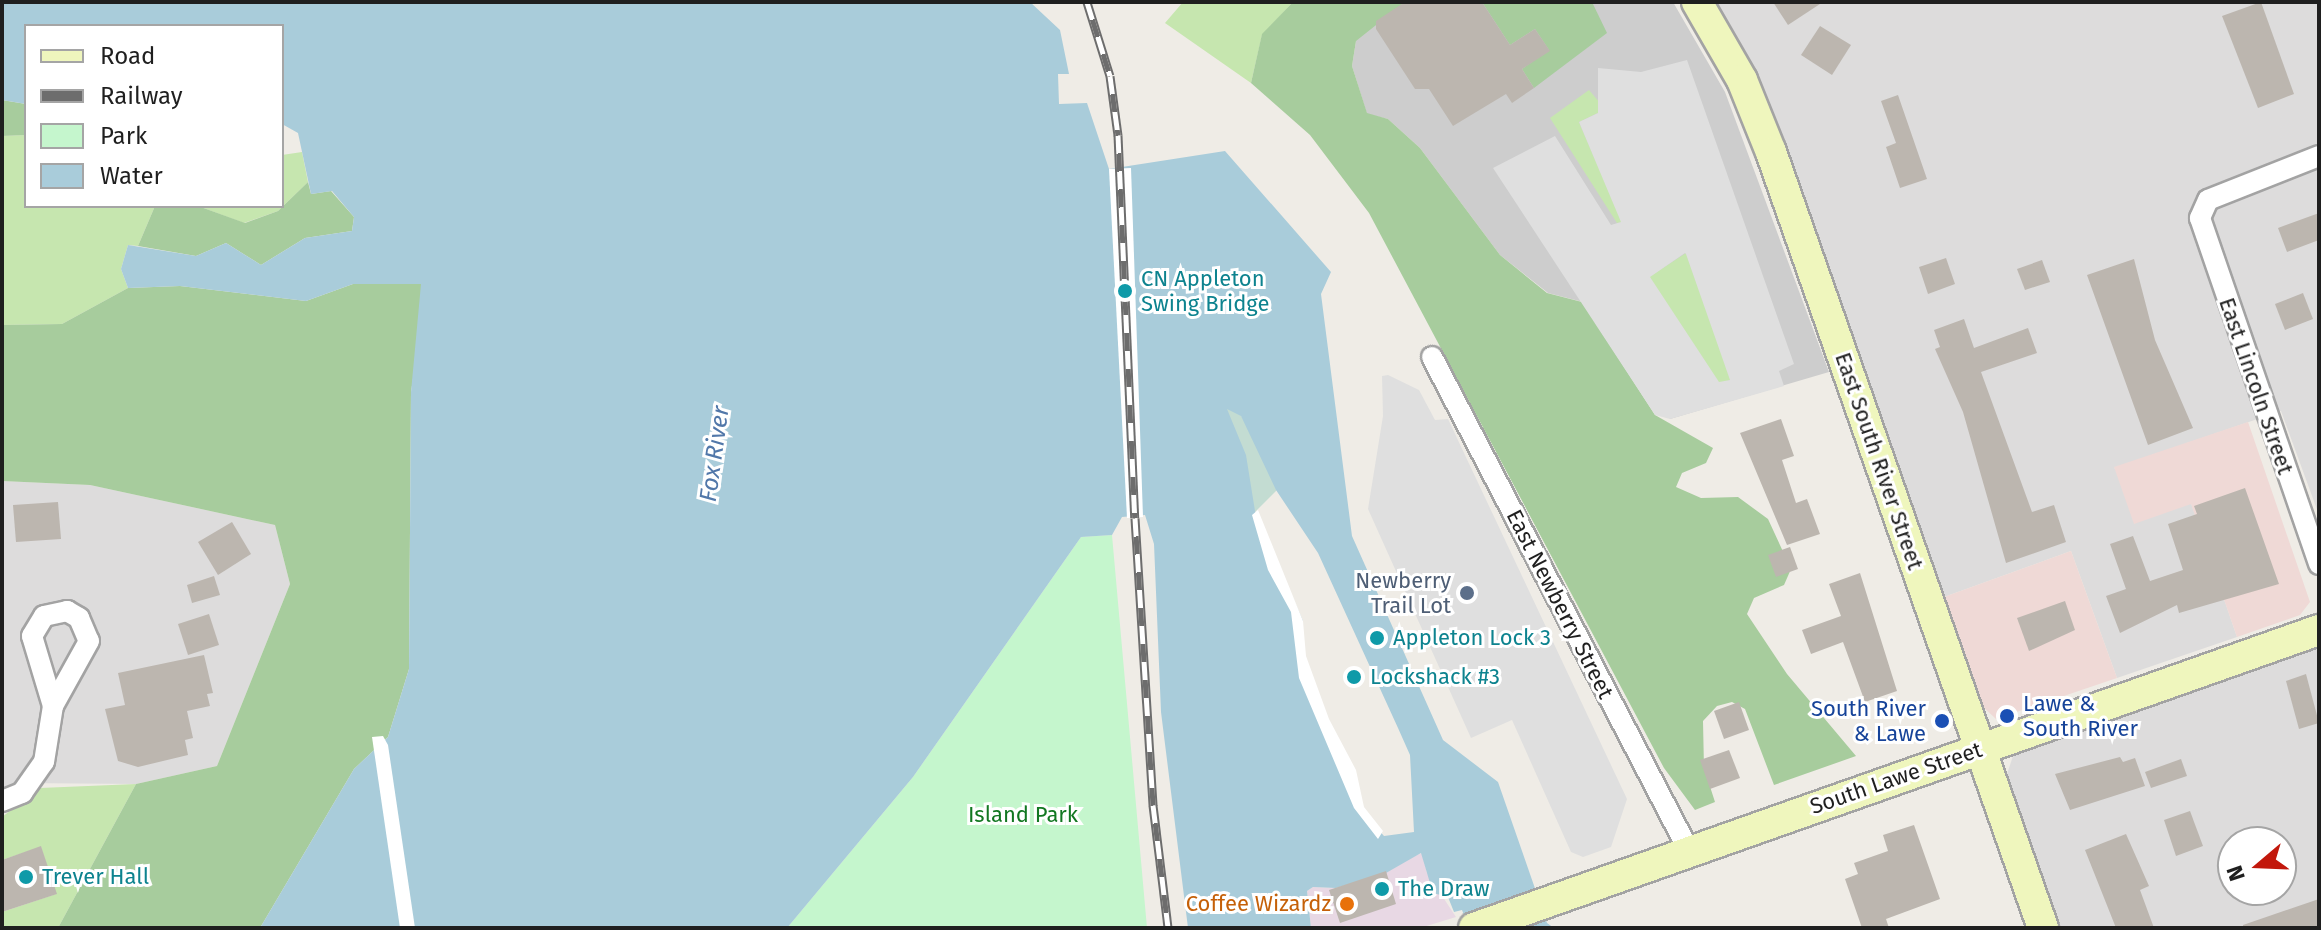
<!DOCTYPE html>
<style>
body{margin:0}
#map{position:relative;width:2321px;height:930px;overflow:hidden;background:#efece6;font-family:"Fira Sans",sans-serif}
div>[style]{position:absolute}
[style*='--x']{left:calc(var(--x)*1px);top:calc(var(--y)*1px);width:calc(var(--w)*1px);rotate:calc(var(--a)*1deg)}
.residential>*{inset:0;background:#dddcdc}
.commercial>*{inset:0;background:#efd9d6}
.industrial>*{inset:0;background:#e8d8e4}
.religious>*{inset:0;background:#cdcdcd}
.grass>*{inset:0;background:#c6e6af}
.forest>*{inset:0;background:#a7cc9d}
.wetland>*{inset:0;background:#c3dcd2}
.park>*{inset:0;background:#c5f6cd}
.parking>*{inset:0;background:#dfdfdf}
.water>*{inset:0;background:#a9ccda}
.pier>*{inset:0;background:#fff}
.building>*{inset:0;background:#bcb6af}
.roads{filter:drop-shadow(2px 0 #a3a3a3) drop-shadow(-2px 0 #a3a3a3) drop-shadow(0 2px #a3a3a3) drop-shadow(0 -2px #a3a3a3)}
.street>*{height:20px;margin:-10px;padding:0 10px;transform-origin:10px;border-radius:10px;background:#fff}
.secondary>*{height:30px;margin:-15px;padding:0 15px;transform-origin:15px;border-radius:15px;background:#eff6bd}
.rail>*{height:9px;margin-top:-4.5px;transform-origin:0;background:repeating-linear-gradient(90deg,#fff 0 18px,#6d6d6d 0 36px);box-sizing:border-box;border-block:2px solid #6d6d6d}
.dots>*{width:22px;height:22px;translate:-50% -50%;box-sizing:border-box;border:4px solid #fff;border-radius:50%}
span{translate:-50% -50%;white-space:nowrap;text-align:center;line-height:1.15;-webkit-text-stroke:6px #fff;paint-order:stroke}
.culture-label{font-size:22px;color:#0d838f}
.left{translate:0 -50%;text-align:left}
.street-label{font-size:22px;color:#1f1f1f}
.service-label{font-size:22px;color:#4e5e75}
.right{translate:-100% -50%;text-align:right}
.transit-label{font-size:22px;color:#164399}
.park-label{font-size:22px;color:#127721}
.food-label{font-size:22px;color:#c56008}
.water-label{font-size:24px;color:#5177a9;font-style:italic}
.frame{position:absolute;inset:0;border:4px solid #1f1f1f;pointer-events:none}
.legend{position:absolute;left:24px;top:24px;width:260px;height:184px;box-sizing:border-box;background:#fff;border:2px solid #a5a5a5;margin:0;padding:10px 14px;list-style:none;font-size:24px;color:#1f1f1f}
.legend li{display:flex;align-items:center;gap:16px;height:40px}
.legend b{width:40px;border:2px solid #a5a5a5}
.north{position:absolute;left:2217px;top:826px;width:80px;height:80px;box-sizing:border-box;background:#fff;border:2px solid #a5a5a5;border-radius:50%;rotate:251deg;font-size:22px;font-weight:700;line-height:32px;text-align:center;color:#1f1f1f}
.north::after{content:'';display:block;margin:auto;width:28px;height:36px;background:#c2180c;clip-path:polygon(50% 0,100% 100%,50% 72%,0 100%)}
</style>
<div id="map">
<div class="residential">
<div style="clip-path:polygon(1717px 2px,2319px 2px,2319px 515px,2281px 411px,2114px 468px,2191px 503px,2237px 637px,2117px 678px,2071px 551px,1944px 597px,1769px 103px)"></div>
<div style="clip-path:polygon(2px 481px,90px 485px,275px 525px,290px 584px,217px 766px,136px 784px,18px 783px,2px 789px)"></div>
<div style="clip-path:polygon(evenodd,2319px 644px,2319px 928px,2061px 928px,2007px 774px,2013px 756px,2319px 644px,2233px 842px,2281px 842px,2281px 890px,2233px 890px,2233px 842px)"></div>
</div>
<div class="commercial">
<div style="clip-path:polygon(2248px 422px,2310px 602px,2300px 615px,2237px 637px,2191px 504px,2134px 524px,2114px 467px)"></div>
<div style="clip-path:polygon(2071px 551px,2117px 678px,1996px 719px,1981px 705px,1944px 597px)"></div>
</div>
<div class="industrial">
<div style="clip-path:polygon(1422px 853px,1427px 873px,1456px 917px,1420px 928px,1311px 928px,1307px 891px,1313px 887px,1336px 888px)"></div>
</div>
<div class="religious">
<div style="clip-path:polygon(1336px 2px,1673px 2px,1725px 92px,1829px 372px,1670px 419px,1583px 302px,1548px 293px,1500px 255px,1420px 148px,1388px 119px,1367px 114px,1352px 66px,1356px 41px)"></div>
</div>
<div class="grass">
<div style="clip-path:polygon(1183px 2px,1293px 2px,1262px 35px,1251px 83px,1165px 23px)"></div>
<div style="clip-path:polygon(1589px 90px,1601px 104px,1598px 113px,1579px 122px,1622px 222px,1617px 223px,1550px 118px)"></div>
<div style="clip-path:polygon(26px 135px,26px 206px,155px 206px,138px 246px,128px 245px,121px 269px,128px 288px,62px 324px,2px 325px,2px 136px)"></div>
<div style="clip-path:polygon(302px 152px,308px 182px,278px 211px,244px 223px,198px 206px,282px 206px,282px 155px)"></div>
<div style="clip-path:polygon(1686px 253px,1731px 380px,1719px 383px,1649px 277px)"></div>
<div style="clip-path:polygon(136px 784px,58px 928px,2px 928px,2px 912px,56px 894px,41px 847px,2px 860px,2px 817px,40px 788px)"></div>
</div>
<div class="forest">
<div style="clip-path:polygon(1293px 2px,1405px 2px,1356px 41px,1352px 66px,1367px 113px,1388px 119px,1420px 148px,1500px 255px,1547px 293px,1582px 302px,1655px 415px,1713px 448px,1706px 463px,1682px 473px,1676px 487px,1701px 498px,1738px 497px,1768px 519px,1791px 569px,1784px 585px,1754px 598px,1747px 614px,1787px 674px,1856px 756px,1774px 785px,1745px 709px,1732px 702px,1717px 706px,1703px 721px,1704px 768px,1715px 802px,1695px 810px,1664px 768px,1369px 213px,1310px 135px,1251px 83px,1262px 34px)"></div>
<div style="clip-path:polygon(1482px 2px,1592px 2px,1607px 33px,1534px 88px,1522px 69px,1549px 50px,1535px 29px,1510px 45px)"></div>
<div style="clip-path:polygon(2px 100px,26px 104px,26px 135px,2px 136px)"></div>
<div style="clip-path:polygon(308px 182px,311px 194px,331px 191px,354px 217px,352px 231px,305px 238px,261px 265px,226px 243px,196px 256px,138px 246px,155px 206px,198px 206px,245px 223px,278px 211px)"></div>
<div style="clip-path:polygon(421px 283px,423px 311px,411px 392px,409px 669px,388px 737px,354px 769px,260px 928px,58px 928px,136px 784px,217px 766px,290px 584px,275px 525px,90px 485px,2px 481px,2px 325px,62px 324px,128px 288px,180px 286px,306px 301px,353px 284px)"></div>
</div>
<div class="wetland">
<div style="clip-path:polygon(1222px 382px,1281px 486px,1252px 515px,1231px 438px)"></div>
</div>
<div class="park">
<div style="clip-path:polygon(1112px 535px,1147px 928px,787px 928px,913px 777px,1081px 537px)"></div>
</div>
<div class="parking">
<div style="clip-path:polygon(evenodd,1687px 60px,1794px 364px,1779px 371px,1784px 386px,1670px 419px,1655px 415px,1493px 168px,1555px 136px,1611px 225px,1621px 222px,1579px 122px,1598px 113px,1598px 68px,1641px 72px,1687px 60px,1685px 253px,1686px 254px,1730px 380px,1719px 382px,1650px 277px,1685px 253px)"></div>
<div style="clip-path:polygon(1388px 375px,1419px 390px,1435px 420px,1448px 419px,1627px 799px,1611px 847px,1583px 857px,1571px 852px,1512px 720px,1471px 738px,1368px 509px,1383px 416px,1382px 376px)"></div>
</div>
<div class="water">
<div style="clip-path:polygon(evenodd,2px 2px,1030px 2px,1060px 30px,1069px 74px,1058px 74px,1059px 104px,1087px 103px,1109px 169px,1225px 151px,1331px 272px,1321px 294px,1352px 536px,1443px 740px,1498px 782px,1547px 923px,1554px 928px,1469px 928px,1462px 910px,1454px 912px,1448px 897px,1433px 893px,1421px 853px,1386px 873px,1336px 888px,1313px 887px,1307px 891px,1311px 928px,1188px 928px,1161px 712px,1154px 544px,1145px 515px,1122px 517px,1112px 535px,1081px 537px,913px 777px,787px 928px,260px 928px,354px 769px,388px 737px,409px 669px,411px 392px,421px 284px,353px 284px,306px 301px,180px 286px,128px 288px,121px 269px,128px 245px,196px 256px,226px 243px,261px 265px,305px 238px,352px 231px,354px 217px,332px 191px,311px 194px,298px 133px,282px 124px,282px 26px,26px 26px,26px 104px,2px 100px,2px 2px,1227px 409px,1241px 416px,1276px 490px,1318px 553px,1398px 728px,1410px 755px,1414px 832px,1384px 836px,1362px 811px,1300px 651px,1303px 621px,1255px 511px,1246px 455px,1227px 409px)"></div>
</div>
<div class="pier">
<div style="clip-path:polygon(1131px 168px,1143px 517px,1127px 518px,1109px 169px)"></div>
<div style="clip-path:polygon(1258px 510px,1303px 621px,1306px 656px,1329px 719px,1356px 770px,1364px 807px,1383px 831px,1378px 839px,1354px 808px,1299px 678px,1291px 612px,1268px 570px,1252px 515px)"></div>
<div style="clip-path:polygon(383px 736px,388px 745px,415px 928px,400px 928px,372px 737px)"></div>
</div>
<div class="building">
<div style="clip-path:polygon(1405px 2px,1482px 2px,1510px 45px,1535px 29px,1550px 51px,1522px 69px,1534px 88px,1512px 103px,1506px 94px,1453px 126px,1429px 89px,1415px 89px,1376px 29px,1376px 21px)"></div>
<div style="clip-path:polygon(1773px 2px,1823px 2px,1788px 25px)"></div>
<div style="clip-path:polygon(2261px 2px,2294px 94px,2258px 108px,2222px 16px)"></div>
<div style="clip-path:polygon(1820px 26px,1851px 45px,1832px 75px,1801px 55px)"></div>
<div style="clip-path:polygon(1898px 95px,1927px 179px,1900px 188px,1886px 147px,1896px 143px,1881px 101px)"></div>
<div style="clip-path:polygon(2319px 213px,2319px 240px,2287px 252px,2278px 228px)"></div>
<div style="clip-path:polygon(1946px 258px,1955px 284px,1928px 294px,1919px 267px)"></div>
<div style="clip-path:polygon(2134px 259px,2155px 340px,2193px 428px,2148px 445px,2087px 275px)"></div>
<div style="clip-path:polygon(2042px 260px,2050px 282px,2025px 290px,2017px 269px)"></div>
<div style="clip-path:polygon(2303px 293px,2313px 319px,2285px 330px,2275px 304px)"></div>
<div style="clip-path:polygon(1964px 319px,1974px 348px,2028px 328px,2037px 353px,1981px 372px,2032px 512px,2054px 505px,2066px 542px,2006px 563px,1963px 412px,1935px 349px,1940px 347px,1934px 330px)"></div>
<div style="clip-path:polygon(1781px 419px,1794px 456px,1782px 460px,1796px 503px,1807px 499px,1820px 534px,1787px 545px,1740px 433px)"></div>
<div style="clip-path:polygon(2245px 488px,2279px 584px,2179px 613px,2177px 605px,2120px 633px,2106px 596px,2126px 589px,2110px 544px,2133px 536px,2150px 581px,2183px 570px,2168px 524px,2197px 514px,2194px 506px)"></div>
<div style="clip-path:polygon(58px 502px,61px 539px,16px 542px,13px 505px)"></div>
<div style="clip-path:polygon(232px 522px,251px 554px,218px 575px,198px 542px)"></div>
<div style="clip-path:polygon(1790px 547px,1798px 569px,1776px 577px,1768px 555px)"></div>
<div style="clip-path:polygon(1860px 573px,1897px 691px,1865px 702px,1843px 642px,1811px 654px,1802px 630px,1841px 616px,1829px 584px)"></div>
<div style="clip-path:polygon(214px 576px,220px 595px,192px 603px,187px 585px)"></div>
<div style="clip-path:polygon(2065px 601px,2075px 630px,2029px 651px,2017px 618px)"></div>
<div style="clip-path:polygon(209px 614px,219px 645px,188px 655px,178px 624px)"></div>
<div style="clip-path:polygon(204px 655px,213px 693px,207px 694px,210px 706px,187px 711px,193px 738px,185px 740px,188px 755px,138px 767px,118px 761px,105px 709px,125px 705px,118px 673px)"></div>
<div style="clip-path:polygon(2306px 674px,2319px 723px,2299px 729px,2286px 681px)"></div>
<div style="clip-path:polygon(1739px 702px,1749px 730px,1724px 739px,1714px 711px)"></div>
<div style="clip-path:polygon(1729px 750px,1740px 778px,1710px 789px,1700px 760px)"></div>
<div style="clip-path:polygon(2120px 757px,2123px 762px,2135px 758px,2145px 786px,2070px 810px,2055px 774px)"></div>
<div style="clip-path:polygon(2181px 759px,2187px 776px,2151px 788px,2145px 772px)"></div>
<div style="clip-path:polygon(2190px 811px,2203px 846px,2176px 856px,2164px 820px)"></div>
<div style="clip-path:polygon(1914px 825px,1940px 899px,1886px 919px,1889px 928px,1862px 928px,1845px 879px,1858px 874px,1854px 863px,1888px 851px,1883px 835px)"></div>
<div style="clip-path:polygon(2126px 834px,2149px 886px,2140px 890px,2154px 928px,2116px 928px,2085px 850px)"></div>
<div style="clip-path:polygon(41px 846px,57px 894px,2px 912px,2px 860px)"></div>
<div style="clip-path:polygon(1386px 871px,1396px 904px,1340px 923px,1329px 890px)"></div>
<div style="clip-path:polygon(2319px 899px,2319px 928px,2243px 928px,2243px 925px)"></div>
</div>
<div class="roads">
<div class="street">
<div style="--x:2319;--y:156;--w:119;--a:158.4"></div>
<div style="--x:2208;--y:200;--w:20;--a:114"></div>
<div style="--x:2200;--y:218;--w:366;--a:71"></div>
<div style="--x:1432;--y:357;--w:557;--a:62.51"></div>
<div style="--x:2;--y:801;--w:22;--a:-22"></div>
<div style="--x:22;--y:793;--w:38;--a:-55"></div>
<div style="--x:44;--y:762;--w:57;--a:-80.9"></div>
<div style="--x:53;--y:706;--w:73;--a:-106.7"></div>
<div style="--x:32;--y:636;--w:23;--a:-59"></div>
<div style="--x:44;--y:616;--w:24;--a:-12"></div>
<div style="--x:67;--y:611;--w:14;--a:30"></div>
<div style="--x:79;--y:618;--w:25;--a:67"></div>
<div style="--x:89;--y:641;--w:74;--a:119"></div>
</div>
<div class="secondary">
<div style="--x:1697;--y:2;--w:90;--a:60"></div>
<div style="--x:1742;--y:80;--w:78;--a:68.1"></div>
<div style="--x:1771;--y:152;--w:822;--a:70.68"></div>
<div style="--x:1474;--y:928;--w:896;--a:-19.43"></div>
</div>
</div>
<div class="rail">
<div style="--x:1087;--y:2;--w:77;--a:72.7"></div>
<div style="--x:1110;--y:76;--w:60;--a:82.3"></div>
<div style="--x:1118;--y:135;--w:383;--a:87.5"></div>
<div style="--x:1135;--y:518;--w:288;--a:86.4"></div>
<div style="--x:1153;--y:805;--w:124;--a:83"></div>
</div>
<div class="dots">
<div style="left:1125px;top:291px;background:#0f9aa8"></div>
<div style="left:1467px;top:593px;background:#5c6f8a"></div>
<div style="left:1377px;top:638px;background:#0f9aa8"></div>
<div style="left:1354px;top:677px;background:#0f9aa8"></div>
<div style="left:2007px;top:716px;background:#1a4fb4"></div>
<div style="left:1942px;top:721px;background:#1a4fb4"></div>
<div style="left:26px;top:877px;background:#0f9aa8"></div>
<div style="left:1382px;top:889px;background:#0f9aa8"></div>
<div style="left:1347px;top:904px;background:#e8710a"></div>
</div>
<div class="culture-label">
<span class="left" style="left:1141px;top:291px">CN Appleton<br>Swing Bridge</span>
<span class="left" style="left:1393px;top:638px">Appleton Lock 3</span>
<span class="left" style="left:1370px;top:677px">Lockshack #3</span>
<span class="left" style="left:42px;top:877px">Trever Hall</span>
<span class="left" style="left:1398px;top:889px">The Draw</span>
</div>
<div class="street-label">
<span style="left:2256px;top:386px;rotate:71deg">East Lincoln Street</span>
<span style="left:1879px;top:461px;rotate:71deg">East South River Street</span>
<span style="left:1560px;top:604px;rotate:63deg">East Newberry Street</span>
<span style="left:1896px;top:778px;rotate:-19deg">South Lawe Street</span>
</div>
<div class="service-label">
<span class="right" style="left:1451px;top:593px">Newberry<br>Trail Lot</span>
</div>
<div class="transit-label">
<span class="left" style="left:2023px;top:716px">Lawe &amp;<br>South River</span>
<span class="right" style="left:1926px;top:721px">South River<br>&amp; Lawe</span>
</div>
<div class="park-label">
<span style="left:1023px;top:815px">Island Park</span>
</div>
<div class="food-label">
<span class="right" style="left:1331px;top:904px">Coffee Wizardz</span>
</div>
<div class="water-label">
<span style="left:715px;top:454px;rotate:-82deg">Fox River</span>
</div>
<div class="frame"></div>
<ul class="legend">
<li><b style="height:10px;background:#eff6bd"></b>Road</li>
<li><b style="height:10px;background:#6d6d6d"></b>Railway</li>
<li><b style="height:22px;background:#c5f6cd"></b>Park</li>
<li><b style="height:22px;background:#a9ccda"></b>Water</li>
</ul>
<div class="north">N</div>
</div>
